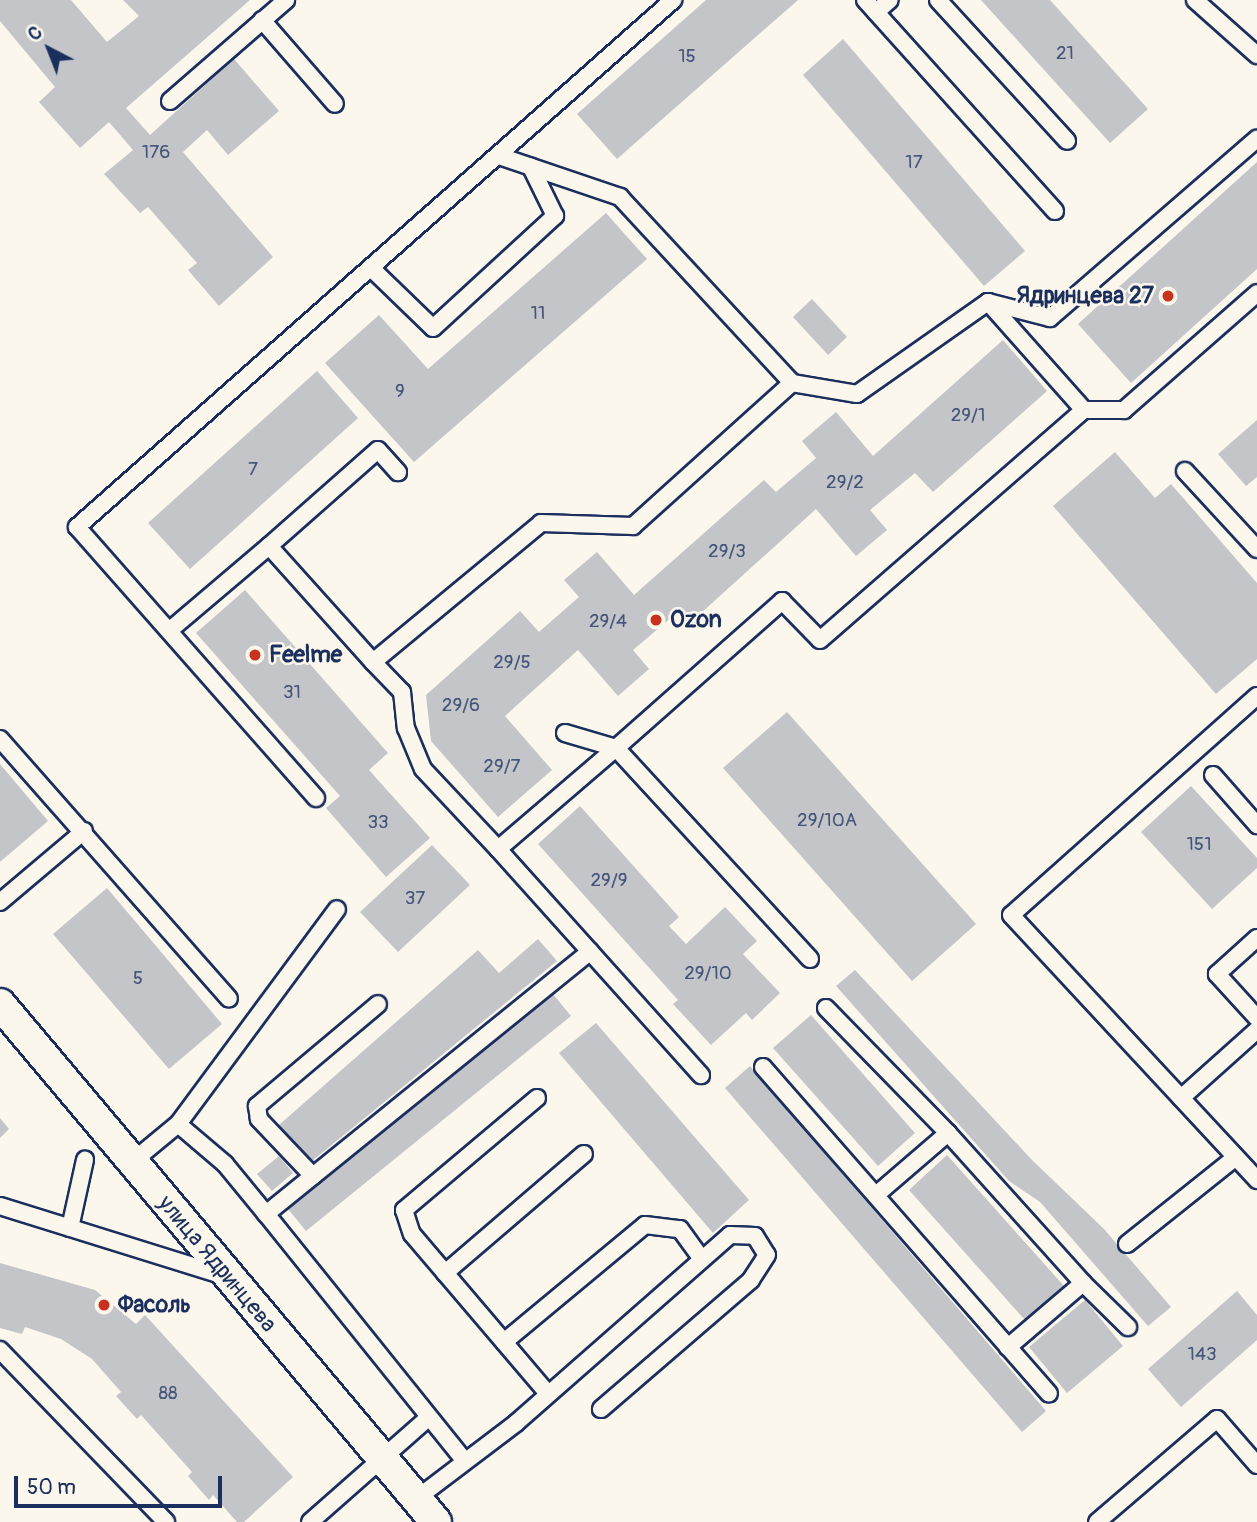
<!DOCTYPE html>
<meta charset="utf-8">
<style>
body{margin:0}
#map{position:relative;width:1257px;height:1522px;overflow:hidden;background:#fbf7ec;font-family:Pangolin,sans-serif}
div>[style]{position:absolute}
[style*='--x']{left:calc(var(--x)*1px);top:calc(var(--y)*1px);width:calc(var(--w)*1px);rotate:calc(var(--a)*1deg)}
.building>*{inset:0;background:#c3c5c9}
.roads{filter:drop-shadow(2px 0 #1b2f5e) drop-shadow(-2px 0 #1b2f5e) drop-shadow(0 2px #1b2f5e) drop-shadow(0 -2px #1b2f5e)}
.lane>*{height:16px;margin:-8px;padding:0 8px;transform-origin:8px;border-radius:8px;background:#fbf7ec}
.street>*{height:30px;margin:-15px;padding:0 15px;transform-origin:15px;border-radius:15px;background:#fbf7ec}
.dots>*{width:19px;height:19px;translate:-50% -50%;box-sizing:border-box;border:4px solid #fbf7ec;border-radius:50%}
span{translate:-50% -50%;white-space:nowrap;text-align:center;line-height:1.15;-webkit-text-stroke:5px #fbf7ec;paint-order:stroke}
.number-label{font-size:19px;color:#455479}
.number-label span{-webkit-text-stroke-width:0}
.poi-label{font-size:23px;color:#1b2f5e;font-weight:700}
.right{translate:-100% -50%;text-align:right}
.left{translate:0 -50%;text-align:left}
.street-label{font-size:23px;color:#1b2f5e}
.north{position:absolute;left:14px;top:14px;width:70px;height:70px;-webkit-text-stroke:5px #fbf7ec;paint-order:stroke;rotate:318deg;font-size:19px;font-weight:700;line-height:28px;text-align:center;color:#1b2f5e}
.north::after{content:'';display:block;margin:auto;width:24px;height:32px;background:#1b2f5e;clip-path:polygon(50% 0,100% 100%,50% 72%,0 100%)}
.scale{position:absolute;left:14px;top:1476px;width:208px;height:32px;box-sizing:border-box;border:4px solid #1b2f5e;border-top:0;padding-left:9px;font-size:21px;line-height:24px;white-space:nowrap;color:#1b2f5e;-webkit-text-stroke:5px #fbf7ec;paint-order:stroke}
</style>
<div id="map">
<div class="building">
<div style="clip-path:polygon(0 0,71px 0,107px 42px,139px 16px,123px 0,250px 0,126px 108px,150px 135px,234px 59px,279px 111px,228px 155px,207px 130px,183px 152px,273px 257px,219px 306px,188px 270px,197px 263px,148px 207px,140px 213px,104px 174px,133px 150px,109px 122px,80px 148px,39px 102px,55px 87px,0 21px)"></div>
<div style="clip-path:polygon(706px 0,798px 0,617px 159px,577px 114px)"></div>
<div style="clip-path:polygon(981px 0,1050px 0,1148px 109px,1110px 143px)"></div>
<div style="clip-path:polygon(843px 39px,1025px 251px,984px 286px,803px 75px)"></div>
<div style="clip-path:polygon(1257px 162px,1257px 269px,1131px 383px,1078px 324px)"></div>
<div style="clip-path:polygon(606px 213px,647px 259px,414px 462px,325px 363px,379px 315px,428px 369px)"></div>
<div style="clip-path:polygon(812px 299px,847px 337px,828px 355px,793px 317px)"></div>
<div style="clip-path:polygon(1003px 340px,1047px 391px,933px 492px,915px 473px,870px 510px,887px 530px,856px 556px,816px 509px,689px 624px,678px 612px,633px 650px,649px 669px,618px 696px,578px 650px,505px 716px,552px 770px,498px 817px,431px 741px,426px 695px,520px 611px,539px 632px,579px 597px,564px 580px,597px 552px,634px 595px,764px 480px,776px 492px,816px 458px,802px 441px,836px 412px,873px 456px)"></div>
<div style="clip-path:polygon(317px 371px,358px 418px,190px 569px,148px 523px)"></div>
<div style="clip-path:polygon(1257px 420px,1257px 477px,1246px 486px,1218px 454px)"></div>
<div style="clip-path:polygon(1115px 452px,1155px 498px,1171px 484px,1257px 583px,1257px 659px,1216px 694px,1053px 506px)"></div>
<div style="clip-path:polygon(245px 590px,388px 753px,369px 770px,430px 838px,386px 877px,326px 808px,340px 796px,196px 633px)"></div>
<div style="clip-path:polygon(787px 712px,976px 924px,912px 981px,723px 768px)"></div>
<div style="clip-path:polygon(0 764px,48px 821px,0 862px)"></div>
<div style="clip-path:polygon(1191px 786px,1257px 858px,1257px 868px,1212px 909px,1141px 832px)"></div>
<div style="clip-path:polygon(580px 806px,679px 917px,669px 926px,686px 944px,725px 907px,757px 941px,743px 954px,780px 993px,752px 1020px,746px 1013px,711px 1045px,673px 1004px,678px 1000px,538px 844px)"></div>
<div style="clip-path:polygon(432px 845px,470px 885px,398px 952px,360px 912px)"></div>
<div style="clip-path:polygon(107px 888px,222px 1024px,169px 1069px,53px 934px)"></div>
<div style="clip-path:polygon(538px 939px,557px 961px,312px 1161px,279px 1125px,478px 950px,499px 973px)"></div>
<div style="clip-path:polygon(855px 970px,1032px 1160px,1104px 1229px,1171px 1307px,1148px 1326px,1040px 1202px,1009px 1181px,836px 986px)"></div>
<div style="clip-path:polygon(553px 994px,571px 1016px,306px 1231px,288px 1209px)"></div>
<div style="clip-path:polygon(811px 1015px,915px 1133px,878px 1166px,773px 1048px)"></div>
<div style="clip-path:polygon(596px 1023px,749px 1200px,713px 1233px,559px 1053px)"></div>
<div style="clip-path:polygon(750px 1066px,1046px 1411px,1022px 1432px,725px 1088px)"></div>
<div style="clip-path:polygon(0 1118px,9px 1129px,0 1138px)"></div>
<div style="clip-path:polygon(947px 1155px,1064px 1286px,1025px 1320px,909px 1190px)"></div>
<div style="clip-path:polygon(279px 1156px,293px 1173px,272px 1191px,257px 1174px)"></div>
<div style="clip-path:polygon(0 1263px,95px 1290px,136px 1324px,145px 1315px,293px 1477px,244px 1522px,237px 1522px,213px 1495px,209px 1500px,188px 1476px,192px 1472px,141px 1415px,137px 1419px,116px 1396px,121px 1392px,92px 1359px,61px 1339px,25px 1327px,22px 1334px,0 1328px)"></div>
<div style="clip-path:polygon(1237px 1291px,1257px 1315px,1257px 1340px,1181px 1407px,1148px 1369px)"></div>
<div style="clip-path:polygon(1085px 1300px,1123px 1346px,1067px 1393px,1029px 1347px)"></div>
</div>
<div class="roads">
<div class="lane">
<div style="--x:865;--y:0;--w:284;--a:48"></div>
<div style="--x:938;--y:0;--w:191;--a:47.5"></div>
<div style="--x:1195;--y:0;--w:83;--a:41.6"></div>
<div style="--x:876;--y:12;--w:18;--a:-41"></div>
<div style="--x:262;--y:20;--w:111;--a:49"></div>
<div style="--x:170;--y:101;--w:154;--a:-41"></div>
<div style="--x:499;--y:156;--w:128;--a:18.7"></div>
<div style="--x:620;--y:197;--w:253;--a:47.2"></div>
<div style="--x:792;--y:383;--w:66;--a:9.6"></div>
<div style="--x:857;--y:394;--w:160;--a:-35.1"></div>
<div style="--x:988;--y:302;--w:144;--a:48.4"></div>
<div style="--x:371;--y:268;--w:86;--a:44.1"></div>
<div style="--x:433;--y:328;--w:166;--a:-42.6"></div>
<div style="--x:555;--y:216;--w:55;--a:-116.1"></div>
<div style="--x:988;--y:302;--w:64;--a:14.5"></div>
<div style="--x:1050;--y:318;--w:274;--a:-40.9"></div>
<div style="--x:1185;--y:471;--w:106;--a:47.3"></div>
<div style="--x:269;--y:546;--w:145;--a:-41.4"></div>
<div style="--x:378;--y:450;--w:30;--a:48"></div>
<div style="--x:170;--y:630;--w:130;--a:-40.3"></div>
<div style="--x:269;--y:546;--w:156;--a:48.1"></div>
<div style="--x:373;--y:662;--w:218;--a:-39.6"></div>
<div style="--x:541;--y:523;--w:92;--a:1.9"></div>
<div style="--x:633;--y:526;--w:214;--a:-42"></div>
<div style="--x:373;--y:662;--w:42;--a:46"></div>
<div style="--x:402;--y:692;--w:36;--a:84"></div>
<div style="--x:406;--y:728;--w:44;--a:67.5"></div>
<div style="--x:423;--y:769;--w:110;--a:46.8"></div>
<div style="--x:1257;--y:696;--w:329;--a:138.3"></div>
<div style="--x:1011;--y:915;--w:362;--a:47.1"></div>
<div style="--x:565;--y:733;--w:53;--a:16.4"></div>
<div style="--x:0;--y:739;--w:346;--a:48.6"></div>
<div style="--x:616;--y:748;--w:155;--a:139.4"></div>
<div style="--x:498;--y:849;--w:304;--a:48.1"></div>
<div style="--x:1213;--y:775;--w:67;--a:48.7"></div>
<div style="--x:316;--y:798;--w:361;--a:-131.4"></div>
<div style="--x:77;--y:527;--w:796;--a:-41.48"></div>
<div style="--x:0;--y:902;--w:110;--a:-40.2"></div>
<div style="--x:1257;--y:938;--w:54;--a:138"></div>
<div style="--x:1217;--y:974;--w:59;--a:47.7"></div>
<div style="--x:810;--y:959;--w:287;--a:-132.6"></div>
<div style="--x:616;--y:748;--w:222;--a:-41.5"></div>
<div style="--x:782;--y:601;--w:54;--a:45.7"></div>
<div style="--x:820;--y:640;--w:350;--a:-41.1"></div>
<div style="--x:1084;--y:410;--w:40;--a:0"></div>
<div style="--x:1124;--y:410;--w:177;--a:-41.3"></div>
<div style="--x:826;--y:1008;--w:175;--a:45.7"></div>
<div style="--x:763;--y:1067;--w:434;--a:48.8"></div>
<div style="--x:537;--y:1098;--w:174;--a:139.9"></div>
<div style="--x:404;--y:1210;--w:25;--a:72"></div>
<div style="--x:412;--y:1234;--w:210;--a:49.6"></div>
<div style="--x:1181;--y:1098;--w:102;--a:-41.8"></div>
<div style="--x:178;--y:1124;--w:267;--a:-53.5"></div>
<div style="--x:132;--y:1162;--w:60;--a:-39.6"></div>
<div style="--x:178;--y:1124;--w:62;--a:40.4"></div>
<div style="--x:225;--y:1164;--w:65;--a:50.6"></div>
<div style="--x:313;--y:1176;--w:79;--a:-133.5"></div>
<div style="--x:259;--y:1119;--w:13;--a:-99"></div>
<div style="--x:257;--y:1106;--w:158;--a:-40.1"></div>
<div style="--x:876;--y:1195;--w:95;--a:-40.7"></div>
<div style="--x:948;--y:1133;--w:202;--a:48"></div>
<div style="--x:1083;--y:1283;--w:99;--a:139.5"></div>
<div style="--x:0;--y:1206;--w:232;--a:17.3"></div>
<div style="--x:70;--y:1228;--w:70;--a:-77.6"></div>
<div style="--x:1127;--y:1244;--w:139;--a:-38.6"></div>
<div style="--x:445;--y:1273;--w:183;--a:-40.6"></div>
<div style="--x:1083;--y:1283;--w:63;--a:44.4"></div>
<div style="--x:504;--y:1342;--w:183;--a:-39.7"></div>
<div style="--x:645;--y:1225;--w:35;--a:7"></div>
<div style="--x:680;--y:1229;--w:36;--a:54"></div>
<div style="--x:0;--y:1350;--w:239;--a:46"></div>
<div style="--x:464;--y:1460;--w:316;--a:-128.8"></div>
<div style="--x:266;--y:1214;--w:417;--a:-39"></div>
<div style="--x:416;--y:1499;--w:126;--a:-37.2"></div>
<div style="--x:516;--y:1423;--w:285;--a:-41.3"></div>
<div style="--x:730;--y:1235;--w:25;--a:2"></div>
<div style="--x:755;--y:1236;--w:22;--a:58"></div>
<div style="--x:767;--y:1255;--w:30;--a:123"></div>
<div style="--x:751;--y:1280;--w:198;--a:139.3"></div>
<div style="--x:310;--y:1522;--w:157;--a:-41.4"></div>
<div style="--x:1097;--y:1522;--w:158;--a:-40.6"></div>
<div style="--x:1217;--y:1419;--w:61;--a:49"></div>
</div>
<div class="street">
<div style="--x:0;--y:1004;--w:677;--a:49.91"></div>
</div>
</div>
<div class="dots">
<div style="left:1168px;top:296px;background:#c8321e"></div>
<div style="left:656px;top:620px;background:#c8321e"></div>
<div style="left:255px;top:655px;background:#c8321e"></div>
<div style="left:104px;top:1305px;background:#c8321e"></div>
</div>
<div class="number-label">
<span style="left:1065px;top:54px">21</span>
<span style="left:687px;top:57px">15</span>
<span style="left:156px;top:153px">176</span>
<span style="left:914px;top:163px">17</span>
<span style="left:538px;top:314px">11</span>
<span style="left:400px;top:392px">9</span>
<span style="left:968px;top:416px">29/1</span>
<span style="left:253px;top:470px">7</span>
<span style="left:845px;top:483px">29/2</span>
<span style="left:727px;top:552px">29/3</span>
<span style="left:608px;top:622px">29/4</span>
<span style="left:512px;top:663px">29/5</span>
<span style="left:292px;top:693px">31</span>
<span style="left:461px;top:706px">29/6</span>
<span style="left:502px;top:767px">29/7</span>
<span style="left:827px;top:821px">29/10А</span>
<span style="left:378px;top:823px">33</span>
<span style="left:1199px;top:845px">151</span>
<span style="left:609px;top:881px">29/9</span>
<span style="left:415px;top:899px">37</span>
<span style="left:708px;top:974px">29/10</span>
<span style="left:138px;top:979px">5</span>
<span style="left:1202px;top:1355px">143</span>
<span style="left:168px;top:1394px">88</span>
</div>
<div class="poi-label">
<span class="right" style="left:1154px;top:296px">Ядринцева 27</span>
<span class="left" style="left:670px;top:620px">Ozon</span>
<span class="left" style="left:269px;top:655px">Feelme</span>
<span class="left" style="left:118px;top:1305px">Фасоль</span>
</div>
<div class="street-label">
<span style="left:217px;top:1264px;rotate:50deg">улица Ядринцева</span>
</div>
<div class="north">С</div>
<div class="scale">50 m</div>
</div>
